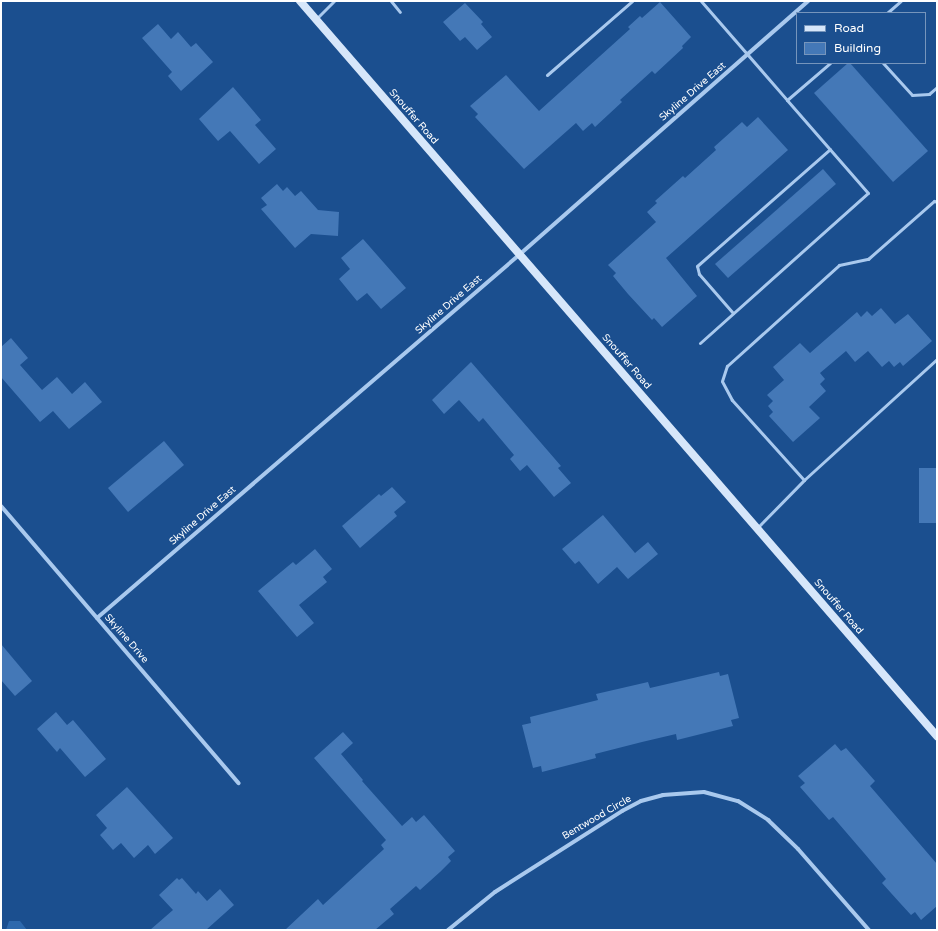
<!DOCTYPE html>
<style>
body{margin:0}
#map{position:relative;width:938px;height:931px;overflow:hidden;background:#1b4f8f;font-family:"Varela Round",sans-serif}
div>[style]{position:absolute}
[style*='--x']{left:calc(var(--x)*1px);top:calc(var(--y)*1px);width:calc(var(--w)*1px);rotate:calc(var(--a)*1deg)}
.green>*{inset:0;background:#2e69ad}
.building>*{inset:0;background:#4478b7}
.service>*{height:3px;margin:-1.5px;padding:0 1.5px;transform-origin:1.5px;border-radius:1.5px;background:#a9c9ee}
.minor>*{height:4px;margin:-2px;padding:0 2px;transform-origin:2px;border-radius:2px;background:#a9c9ee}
.secondary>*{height:8px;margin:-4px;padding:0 4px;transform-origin:4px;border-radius:4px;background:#d6e6fa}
span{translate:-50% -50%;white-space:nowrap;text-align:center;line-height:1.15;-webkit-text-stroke:3px #1b4f8f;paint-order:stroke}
.street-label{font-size:10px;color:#fff}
.frame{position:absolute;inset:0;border:2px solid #fff;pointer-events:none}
.legend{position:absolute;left:796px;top:12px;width:130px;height:52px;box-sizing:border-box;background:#1b4f8f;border:1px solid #7695bc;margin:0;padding:5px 7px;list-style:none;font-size:12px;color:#fff}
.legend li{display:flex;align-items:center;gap:8px;height:20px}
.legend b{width:20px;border:1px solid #7695bc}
</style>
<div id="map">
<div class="green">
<div style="clip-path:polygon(9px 921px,20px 921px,27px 930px,6px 930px)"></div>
</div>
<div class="building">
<div style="clip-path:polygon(660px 2px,691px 37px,682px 46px,683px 48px,655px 74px,652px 71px,620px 100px,622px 102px,595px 127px,592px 123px,583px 131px,576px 123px,524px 169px,475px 117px,478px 114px,470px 106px,506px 75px,539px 111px,630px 29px,628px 27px,640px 16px,642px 18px)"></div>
<div style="clip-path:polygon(465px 3px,483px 22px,481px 24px,492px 37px,477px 50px,465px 37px,460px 41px,443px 22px)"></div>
<div style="clip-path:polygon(158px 24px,171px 39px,178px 32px,191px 47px,196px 43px,213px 62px,181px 91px,168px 76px,172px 72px,142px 38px)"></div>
<div style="clip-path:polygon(848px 63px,850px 63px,928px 151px,893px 182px,814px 93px)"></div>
<div style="clip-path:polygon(233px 87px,261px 120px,255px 125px,276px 149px,259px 164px,230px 131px,218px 141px,199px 119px)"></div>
<div style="clip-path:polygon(758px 117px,788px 150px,666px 258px,697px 296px,662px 327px,654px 318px,652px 320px,628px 294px,613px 276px,616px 273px,608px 265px,656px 222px,647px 212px,657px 203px,655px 201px,683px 176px,685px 178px,716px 150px,714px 147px,742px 122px,747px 127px)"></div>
<div style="clip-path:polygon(823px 169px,836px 184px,728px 278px,715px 264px)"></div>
<div style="clip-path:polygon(277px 184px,283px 191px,287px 187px,295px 196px,301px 191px,318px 210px,339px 212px,338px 236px,311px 234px,295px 248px,261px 209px,267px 205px,261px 198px)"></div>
<div style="clip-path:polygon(363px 239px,406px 288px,381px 309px,367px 293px,357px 301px,339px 279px,350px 269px,341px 258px)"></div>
<div style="clip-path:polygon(881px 308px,895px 324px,908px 314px,932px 341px,903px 366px,900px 362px,894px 367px,889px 361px,882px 367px,868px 351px,855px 362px,846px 351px,820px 373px,825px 379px,820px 384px,826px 391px,809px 407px,820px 418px,793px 442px,769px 416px,773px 412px,768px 406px,773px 401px,767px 395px,784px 380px,773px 367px,800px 343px,810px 353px,857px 312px,861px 317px,867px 311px,872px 316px)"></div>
<div style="clip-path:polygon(11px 338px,28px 358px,20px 365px,42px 390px,57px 377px,72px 394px,85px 382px,102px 402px,69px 429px,53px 411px,40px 422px,1px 377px,1px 347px)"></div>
<div style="clip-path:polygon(471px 362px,561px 466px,558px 468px,571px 483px,554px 497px,527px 465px,520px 471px,510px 459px,514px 455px,483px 418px,479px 422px,459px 400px,444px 414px,432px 400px)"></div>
<div style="clip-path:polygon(164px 441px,184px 465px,128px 512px,108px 488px)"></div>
<div style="clip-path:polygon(919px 468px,937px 468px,937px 523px,919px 523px)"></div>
<div style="clip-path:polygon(392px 487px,406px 502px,394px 512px,397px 516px,360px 548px,342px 526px,379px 494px,381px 496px)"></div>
<div style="clip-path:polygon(603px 515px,635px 553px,648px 542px,658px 554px,628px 579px,617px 567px,598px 584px,579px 561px,575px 564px,562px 549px)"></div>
<div style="clip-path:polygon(315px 549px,332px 569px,323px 577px,327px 582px,299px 605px,314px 623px,297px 637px,258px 591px,293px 562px,296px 565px)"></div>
<div style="clip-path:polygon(1px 644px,32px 681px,15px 696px,1px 680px)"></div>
<div style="clip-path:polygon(719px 672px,720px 676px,728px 674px,739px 718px,731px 720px,733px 726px,677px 740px,676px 734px,642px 742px,595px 754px,596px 758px,542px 772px,541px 766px,533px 768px,522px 725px,531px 723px,530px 717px,598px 700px,596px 694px,648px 682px,650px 688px)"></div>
<div style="clip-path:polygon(56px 712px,67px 725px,73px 720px,106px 759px,85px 777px,60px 748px,57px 752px,37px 729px)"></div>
<div style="clip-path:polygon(343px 732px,353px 743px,341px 754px,363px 780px,362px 781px,402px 826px,412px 817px,416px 822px,424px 815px,455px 851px,448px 857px,451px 861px,440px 872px,420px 890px,416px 886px,390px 909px,394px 914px,375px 930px,285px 930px,318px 899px,323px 905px,384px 849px,381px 845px,386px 840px,314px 758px)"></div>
<div style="clip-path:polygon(835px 744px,841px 751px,846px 748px,875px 781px,870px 786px,937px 864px,937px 906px,921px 920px,915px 912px,911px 915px,900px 903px,882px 883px,886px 879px,864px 853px,833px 817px,829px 820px,800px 787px,805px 783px,798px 776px)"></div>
<div style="clip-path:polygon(127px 787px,173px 838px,155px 854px,148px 845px,134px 858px,121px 843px,113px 850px,100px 835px,107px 828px,96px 815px)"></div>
<div style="clip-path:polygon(177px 878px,179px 880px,182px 878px,196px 894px,198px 891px,207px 901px,220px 889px,234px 905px,206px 930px,150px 930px,173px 910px,159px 895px)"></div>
</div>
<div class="service">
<div style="--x:391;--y:1;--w:14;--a:51"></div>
<div style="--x:701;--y:1;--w:131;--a:49"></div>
<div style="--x:787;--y:100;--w:57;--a:-40.7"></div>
<div style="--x:887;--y:13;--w:18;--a:-41"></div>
<div style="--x:317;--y:18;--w:24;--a:-45"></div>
<div style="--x:883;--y:63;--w:43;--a:47.8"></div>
<div style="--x:912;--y:95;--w:17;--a:-3"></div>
<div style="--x:929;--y:94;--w:11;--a:-41"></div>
<div style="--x:547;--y:75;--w:113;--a:-41"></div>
<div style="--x:733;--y:313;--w:52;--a:-131.1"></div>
<div style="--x:699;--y:274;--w:8;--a:-104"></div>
<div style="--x:697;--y:266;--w:177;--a:-41.3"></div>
<div style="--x:700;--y:343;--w:225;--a:-41.8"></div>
<div style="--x:868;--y:193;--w:123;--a:-131.1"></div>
<div style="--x:804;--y:480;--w:108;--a:-132"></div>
<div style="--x:732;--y:400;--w:21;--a:-118"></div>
<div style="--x:722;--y:381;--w:16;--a:-72"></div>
<div style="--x:727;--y:366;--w:151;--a:-42"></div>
<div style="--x:839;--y:265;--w:30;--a:-12"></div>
<div style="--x:868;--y:259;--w:88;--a:-41.3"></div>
<div style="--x:934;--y:201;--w:3;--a:18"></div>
<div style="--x:758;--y:527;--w:66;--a:-45.6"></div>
<div style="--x:804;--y:480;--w:180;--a:-42.3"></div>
</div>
<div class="minor">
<div style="--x:1;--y:506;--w:365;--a:49.4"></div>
<div style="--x:97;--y:618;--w:557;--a:-40.7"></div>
<div style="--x:519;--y:255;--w:385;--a:-41.3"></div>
<div style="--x:448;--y:930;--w:60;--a:-39"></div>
<div style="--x:495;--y:892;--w:151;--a:-32.5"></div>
<div style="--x:622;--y:811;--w:21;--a:-28"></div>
<div style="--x:641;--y:801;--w:23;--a:-15"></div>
<div style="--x:663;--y:795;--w:41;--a:-4.2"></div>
<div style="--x:704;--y:792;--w:35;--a:15"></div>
<div style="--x:738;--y:801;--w:36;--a:32"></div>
<div style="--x:768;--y:820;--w:42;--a:44"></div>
<div style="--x:798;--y:849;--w:108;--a:48.8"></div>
</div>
<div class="secondary">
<div style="--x:300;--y:1;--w:973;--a:49.09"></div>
</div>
<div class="street-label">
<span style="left:693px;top:92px;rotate:-41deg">Skyline Drive East</span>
<span style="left:413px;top:117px;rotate:49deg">Snouffer Road</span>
<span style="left:449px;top:305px;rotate:-41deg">Skyline Drive East</span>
<span style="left:626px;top:362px;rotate:49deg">Snouffer Road</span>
<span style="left:203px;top:516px;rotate:-41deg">Skyline Drive East</span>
<span style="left:838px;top:607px;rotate:49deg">Snouffer Road</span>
<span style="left:126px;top:639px;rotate:49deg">Skyline Drive</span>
<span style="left:597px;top:818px;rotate:-30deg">Bentwood Circle</span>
</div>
<div class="frame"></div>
<ul class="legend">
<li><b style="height:5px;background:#d6e6fa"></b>Road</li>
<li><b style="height:11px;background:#4478b7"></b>Building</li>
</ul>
</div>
